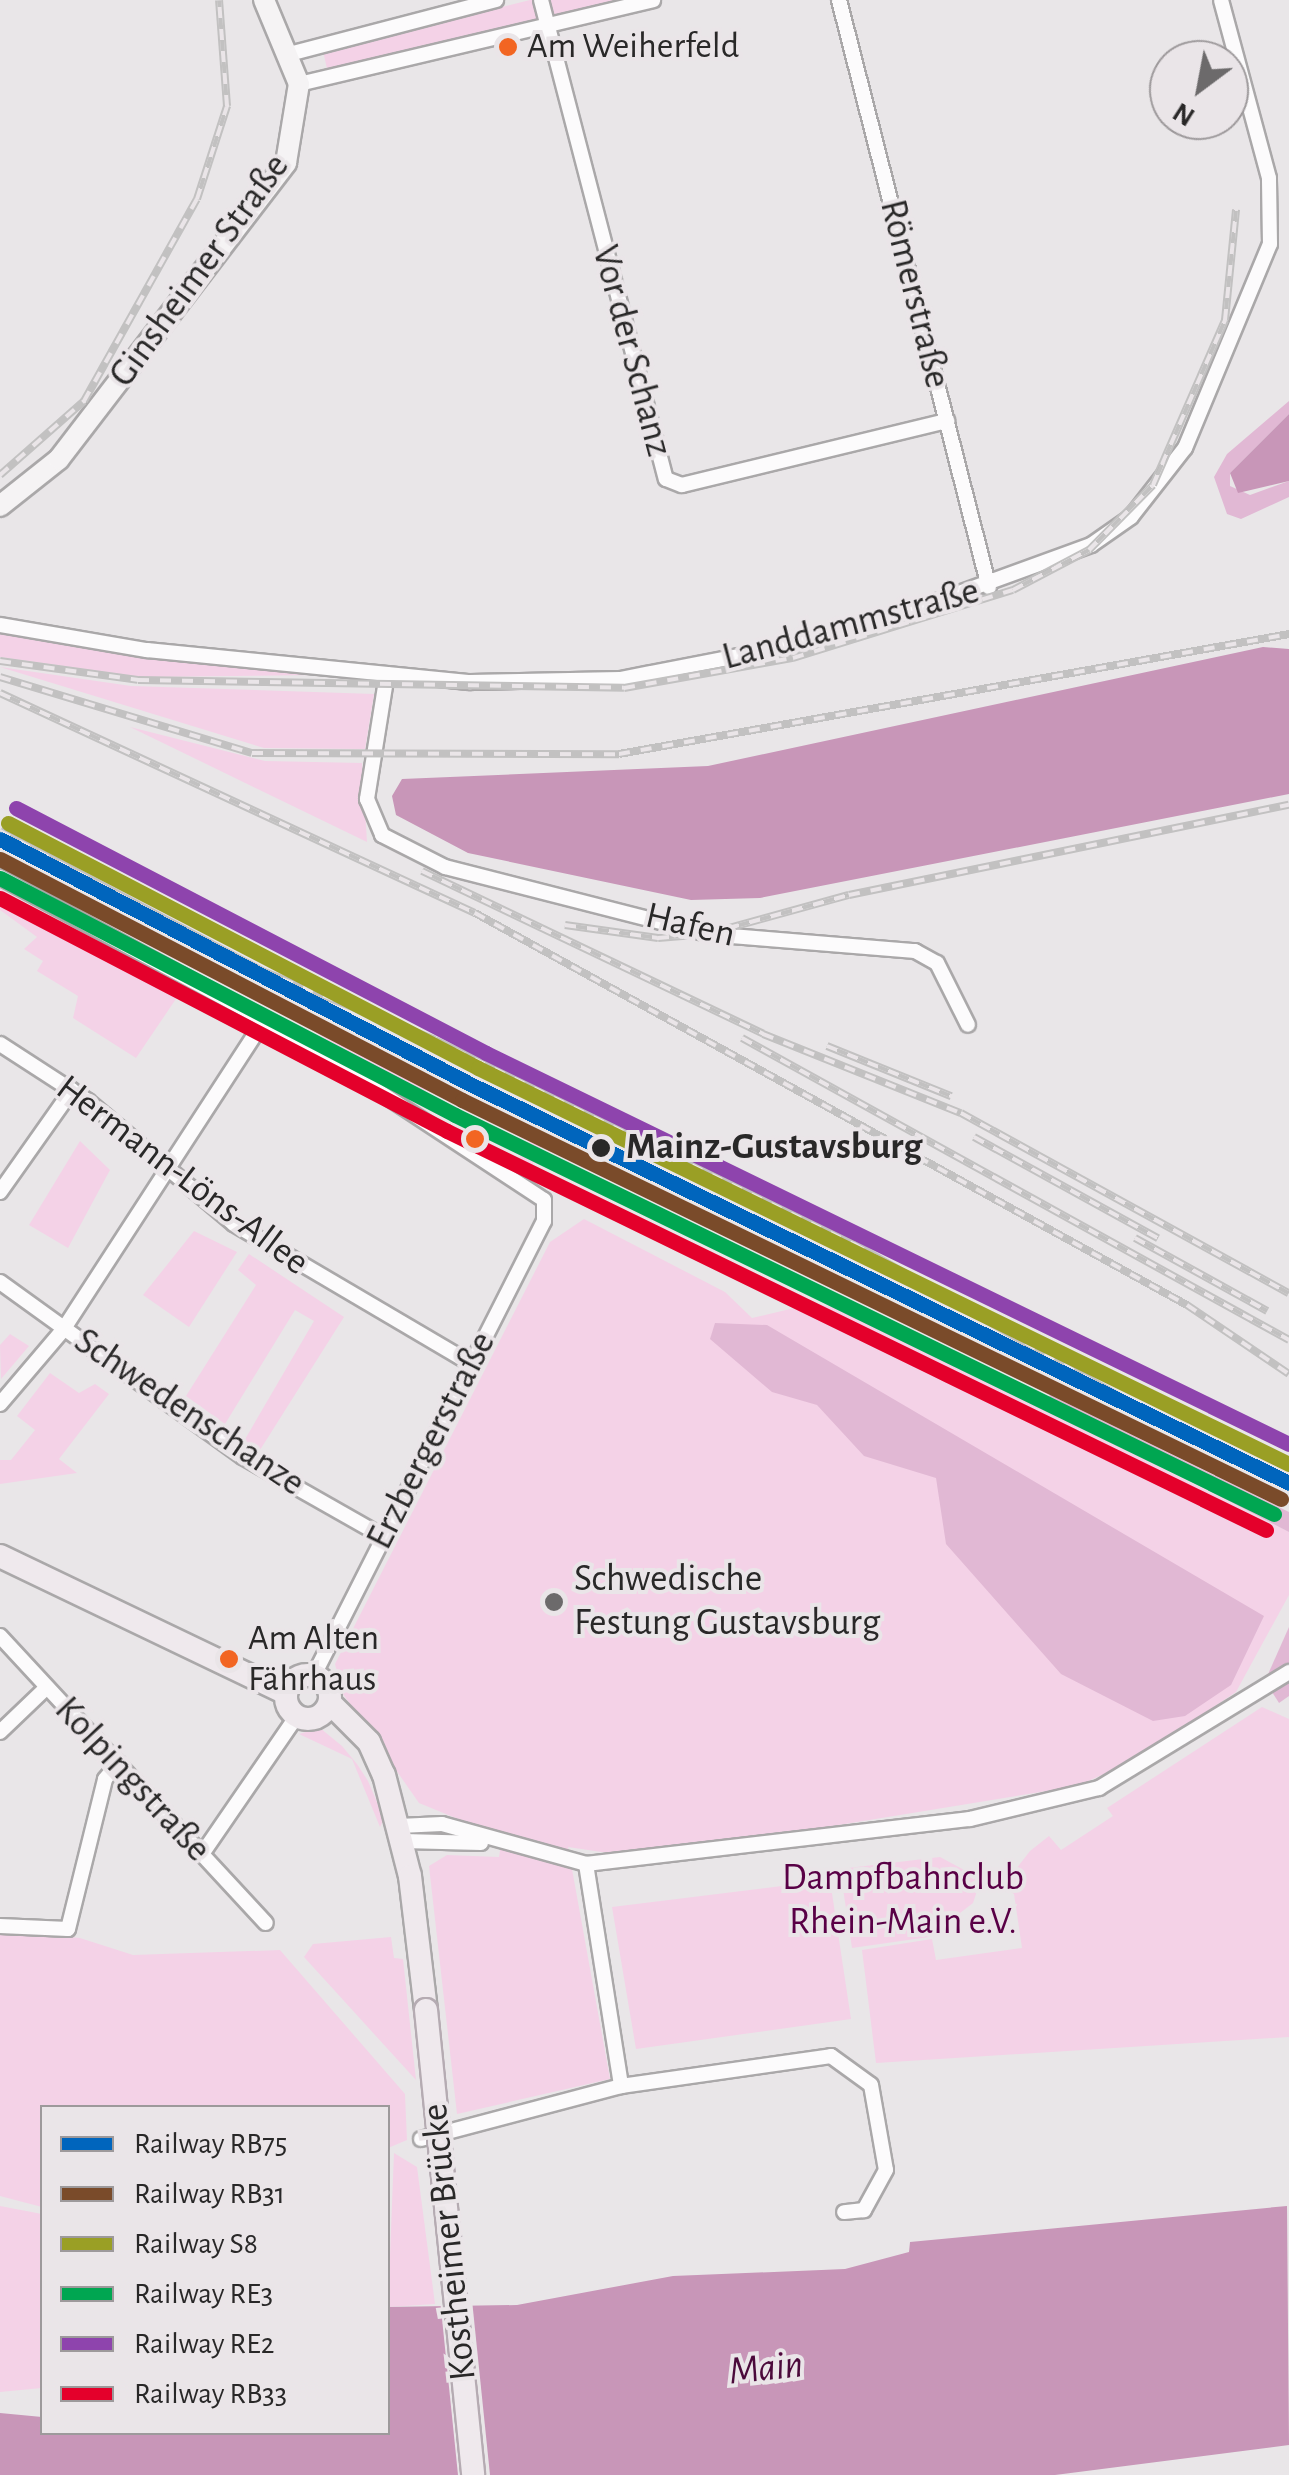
<!DOCTYPE html>
<meta charset="utf-8">
<style>
body{margin:0}
#map{position:relative;width:1289px;height:2475px;overflow:hidden;background:#e9e6e8;font-family:"Alegreya Sans",sans-serif}
div>[style]{position:absolute}
[style*='--x']{left:calc(var(--x)*1px);top:calc(var(--y)*1px);width:calc(var(--w)*1px);rotate:calc(var(--a)*1deg)}
.green>*{inset:0;background:#f4d2e7}
.forest>*{inset:0;background:#e1b8d4}
.water>*{inset:0;background:#c896b8}
.pier>*{inset:0;background:#e9e6e8}
.roads{filter:drop-shadow(2px 0 #aaa8a9) drop-shadow(-2px 0 #aaa8a9) drop-shadow(0 2px #aaa8a9) drop-shadow(0 -2px #aaa8a9)}
.minor>*{height:14px;margin:-7px;padding:0 7px;transform-origin:7px;border-radius:7px;background:#fcfbfc}
.secondary>*{height:20px;margin:-10px;padding:0 10px;transform-origin:10px;border-radius:10px;background:#f5f3f4}
.primary>*{height:22px;margin:-11px;padding:0 11px;transform-origin:11px;border-radius:11px;background:#efe9ed}
.primary>.ring{margin:-11px;padding:0;box-sizing:content-box;background:none;border:22px solid #efe9ed;border-radius:50%}
.rail>*{height:8px;margin-top:-4px;transform-origin:0;background:repeating-linear-gradient(90deg,#eae5e8 0 11px,#c2c1c1 0 22px);box-sizing:border-box;border-block:2px solid #c2c1c1}
.bridges{filter:drop-shadow(2px 0 #b5abb2) drop-shadow(-2px 0 #b5abb2) drop-shadow(0 2px #b5abb2) drop-shadow(0 -2px #b5abb2)}
.primary-bridge>*{height:22px;margin:-11px;padding:0 11px;transform-origin:11px;border-radius:11px;background:#efe9ed}
.rail-1>*{height:15px;margin:-7.5px;padding:0 7.5px;transform-origin:7.5px;border-radius:7.5px;background:#0065bd}
.rail-2>*{height:15px;margin:-7.5px;padding:0 7.5px;transform-origin:7.5px;border-radius:7.5px;background:#7a4b2a}
.rail-3>*{height:15px;margin:-7.5px;padding:0 7.5px;transform-origin:7.5px;border-radius:7.5px;background:#9a9f25}
.rail-4>*{height:15px;margin:-7.5px;padding:0 7.5px;transform-origin:7.5px;border-radius:7.5px;background:#00a651}
.rail-5>*{height:15px;margin:-7.5px;padding:0 7.5px;transform-origin:7.5px;border-radius:7.5px;background:#8e44ad}
.rail-6>*{height:15px;margin:-7.5px;padding:0 7.5px;transform-origin:7.5px;border-radius:7.5px;background:#e4002b}
.dots>*{width:28px;height:28px;translate:-50% -50%;box-sizing:border-box;border:5px solid #eae5e8;border-radius:50%}
span{translate:-50% -50%;white-space:nowrap;text-align:center;line-height:1.15;-webkit-text-stroke:8px #eae5e8;paint-order:stroke}
.bus-label{font-size:36px;color:#292828}
.left{translate:0 -50%;text-align:left}
.street-label{font-size:38px;color:#292828}
.stop-label{font-size:38px;color:#292828;font-weight:700}
.poi-label{font-size:38px;color:#292828}
.park-label{font-size:38px;color:#590046}
.water-label{font-size:40px;color:#4b0a3b;font-style:italic}
.legend{position:absolute;left:40px;top:2105px;width:350px;height:330px;box-sizing:border-box;background:#eae5e8;border:2px solid #9d999b;margin:0;padding:12px 18px;list-style:none;font-size:30px;color:#292828}
.legend li{display:flex;align-items:center;gap:20px;height:50px}
.legend b{width:50px;border:2px solid #9d999b}
.north{position:absolute;left:1149px;top:40px;width:100px;height:100px;box-sizing:border-box;background:#eae5e8;border:2px solid #9d999b;border-radius:50%;rotate:212deg;font-size:28px;font-weight:700;line-height:40px;text-align:center;color:#292828}
.north::after{content:'';display:block;margin:auto;width:35px;height:45px;background:#6c6a6b;clip-path:polygon(50% 0,100% 100%,50% 72%,0 100%)}
</style>
<div id="map">
<div class="green">
<div style="clip-path:polygon(530px 0,623px 0,328px 73px,323px 51px)"></div>
<div style="clip-path:polygon(0 634px,81px 648px,316px 675px,140px 677px,0 657px)"></div>
<div style="clip-path:polygon(0 667px,131px 686px,374px 694px,365px 749px,264px 748px)"></div>
<div style="clip-path:polygon(130px 727px,265px 761px,362px 763px,367px 842px)"></div>
<div style="clip-path:polygon(0 854px,464px 1094px,461px 1103px,532px 1138px,541px 1147px,532px 1166px,519px 1158px,530px 1142px,427px 1088px,419px 1102px,305px 1025px,73px 903px)"></div>
<div style="clip-path:polygon(0 889px,182px 990px,136px 1058px,73px 1018px,78px 996px,37px 971px,43px 961px,24px 949px,37px 937px,0 910px)"></div>
<div style="clip-path:polygon(80px 1141px,110px 1170px,68px 1248px,29px 1225px)"></div>
<div style="clip-path:polygon(584px 1219px,725px 1292px,752px 1318px,811px 1304px,843px 1308px,1289px 1532px,1289px 1595px,1236px 1692px,1133px 1761px,1077px 1786px,729px 1843px,615px 1854px,568px 1847px,610px 2079px,457px 2114px,429px 1866px,447px 1855px,499px 1857px,502px 1837px,419px 1803px,343px 1694px,335px 1664px,550px 1242px)"></div>
<div style="clip-path:polygon(194px 1231px,237px 1252px,189px 1327px,143px 1295px)"></div>
<div style="clip-path:polygon(249px 1254px,344px 1317px,260px 1450px,244px 1441px,314px 1321px,295px 1310px,225px 1424px,186px 1396px,256px 1285px,238px 1270px)"></div>
<div style="clip-path:polygon(10px 1334px,29px 1346px,1px 1379px,0 1345px)"></div>
<div style="clip-path:polygon(50px 1373px,79px 1393px,95px 1384px,109px 1394px,59px 1459px,77px 1473px,0 1484px,0 1460px,11px 1460px,35px 1430px,17px 1416px)"></div>
<div style="clip-path:polygon(1262px 1707px,1289px 1719px,1289px 2037px,876px 2063px,862px 1950px,932px 1939px,936px 1960px,1022px 1948px,1014px 1894px,1002px 1887px,1030px 1851px,1049px 1836px,1061px 1850px,1113px 1816px,1107px 1808px)"></div>
<div style="clip-path:polygon(320px 1728px,342px 1746px,357px 1764px,368px 1781px,384px 1819px,380px 1827px,352px 1759px,299px 1734px)"></div>
<div style="clip-path:polygon(940px 1857px,981px 1879px,973px 1903px,929px 1937px,852px 1948px,840px 1869px)"></div>
<div style="clip-path:polygon(830px 1880px,851px 2019px,636px 2049px,612px 1907px)"></div>
<div style="clip-path:polygon(0 1931px,80px 1938px,133px 1955px,280px 1950px,405px 2094px,407px 2140px,388px 2148px,388px 2108px,42px 2108px,42px 2207px,0 2196px)"></div>
<div style="clip-path:polygon(391px 1937px,394px 1958px,403px 1959px,416px 2080px,304px 1957px,313px 1944px)"></div>
<div style="clip-path:polygon(394px 2153px,417px 2167px,435px 2304px,388px 2307px)"></div>
<div style="clip-path:polygon(0 2206px,42px 2214px,42px 2388px,0 2392px)"></div>
</div>
<div class="forest">
<div style="clip-path:polygon(1289px 401px,1289px 414px,1230px 473px,1230px 486px,1250px 495px,1289px 481px,1289px 497px,1241px 519px,1227px 514px,1214px 477px,1227px 454px)"></div>
<div style="clip-path:polygon(715px 1323px,767px 1325px,1264px 1616px,1231px 1685px,1185px 1716px,1153px 1721px,1061px 1674px,946px 1544px,936px 1478px,864px 1456px,817px 1405px,772px 1392px,710px 1339px)"></div>
<div style="clip-path:polygon(1050px 1395px,1289px 1512px,1289px 1532px,1044px 1406px)"></div>
<div style="clip-path:polygon(1289px 1627px,1289px 1696px,1279px 1703px,1265px 1681px)"></div>
</div>
<div class="water">
<div style="clip-path:polygon(1289px 414px,1289px 481px,1238px 493px,1230px 473px)"></div>
<div style="clip-path:polygon(1263px 647px,1289px 649px,1289px 794px,760px 898px,691px 900px,468px 853px,396px 815px,392px 796px,402px 779px,708px 766px)"></div>
<div style="clip-path:polygon(1287px 2206px,1289px 2445px,1055px 2475px,0 2475px,0 2413px,42px 2417px,42px 2432px,388px 2432px,388px 2307px,517px 2305px,673px 2276px,845px 2269px,909px 2252px,910px 2242px)"></div>
</div>
<div class="pier">
<div style="clip-path:polygon(440px 2299px,472px 2300px,490px 2475px,458px 2475px)"></div>
</div>
<div class="roads">
<div class="minor">
<div style="--x:541;--y:0;--w:495;--a:75.4"></div>
<div style="--x:666;--y:479;--w:17;--a:21"></div>
<div style="--x:682;--y:485;--w:273;--a:-13.6"></div>
<div style="--x:839;--y:0;--w:606;--a:75.67"></div>
<div style="--x:293;--y:53;--w:210;--a:-14.6"></div>
<div style="--x:299;--y:84;--w:364;--a:-13.3"></div>
<div style="--x:0;--y:625;--w:149;--a:9.7"></div>
<div style="--x:147;--y:650;--w:325;--a:5.7"></div>
<div style="--x:470;--y:682;--w:150;--a:-1.1"></div>
<div style="--x:620;--y:679;--w:225;--a:-11"></div>
<div style="--x:841;--y:636;--w:266;--a:-20"></div>
<div style="--x:1091;--y:545;--w:49;--a:-35"></div>
<div style="--x:1131;--y:517;--w:88;--a:-52"></div>
<div style="--x:1185;--y:448;--w:221;--a:-67.4"></div>
<div style="--x:1270;--y:244;--w:66;--a:-90.9"></div>
<div style="--x:1269;--y:178;--w:184;--a:-105.1"></div>
<div style="--x:387;--y:674;--w:127;--a:99.1"></div>
<div style="--x:367;--y:799;--w:39;--a:67"></div>
<div style="--x:382;--y:835;--w:71;--a:26.9"></div>
<div style="--x:445;--y:867;--w:270;--a:14.3"></div>
<div style="--x:707;--y:934;--w:209;--a:4.7"></div>
<div style="--x:915;--y:951;--w:25;--a:29"></div>
<div style="--x:937;--y:963;--w:69;--a:63.4"></div>
<div style="--x:0;--y:877;--w:340;--a:28.4"></div>
<div style="--x:299;--y:1039;--w:293;--a:33.3"></div>
<div style="--x:544;--y:1200;--w:21;--a:90"></div>
<div style="--x:544;--y:1221;--w:509;--a:116.87"></div>
<div style="--x:0;--y:1044;--w:105;--a:32.9"></div>
<div style="--x:88;--y:1101;--w:191;--a:40.1"></div>
<div style="--x:234;--y:1224;--w:276;--a:30.5"></div>
<div style="--x:0;--y:1192;--w:125;--a:-54.8"></div>
<div style="--x:0;--y:1282;--w:299;--a:35.8"></div>
<div style="--x:243;--y:1457;--w:160;--a:29.6"></div>
<div style="--x:0;--y:1404;--w:97;--a:-49.6"></div>
<div style="--x:63;--y:1330;--w:369;--a:-57"></div>
<div style="--x:0;--y:1636;--w:391;--a:47.2"></div>
<div style="--x:0;--y:1732;--w:64;--a:-43.7"></div>
<div style="--x:399;--y:1826;--w:43;--a:-2.7"></div>
<div style="--x:442;--y:1824;--w:149;--a:15.5"></div>
<div style="--x:586;--y:1864;--w:387;--a:-6.7"></div>
<div style="--x:970;--y:1819;--w:133;--a:-13.5"></div>
<div style="--x:1099;--y:1788;--w:223;--a:-31.4"></div>
<div style="--x:403;--y:1841;--w:78;--a:1.5"></div>
<div style="--x:202;--y:1854;--w:168;--a:-55.5"></div>
<div style="--x:586;--y:1864;--w:225;--a:81"></div>
<div style="--x:0;--y:1926;--w:68;--a:2.5"></div>
<div style="--x:68;--y:1929;--w:154;--a:-76.1"></div>
<div style="--x:105;--y:1779;--w:21;--a:-49"></div>
<div style="--x:421;--y:2139;--w:207;--a:-14.8"></div>
<div style="--x:621;--y:2086;--w:212;--a:-8.1"></div>
<div style="--x:831;--y:2056;--w:49;--a:35.9"></div>
<div style="--x:871;--y:2085;--w:86;--a:80"></div>
<div style="--x:886;--y:2170;--w:46;--a:118.8"></div>
<div style="--x:864;--y:2210;--w:20;--a:174"></div>
</div>
<div class="secondary">
<div style="--x:0;--y:506;--w:75;--a:-38.5"></div>
<div style="--x:59;--y:459;--w:373;--a:-52.5"></div>
<div style="--x:286;--y:163;--w:80;--a:-80.7"></div>
<div style="--x:299;--y:84;--w:91;--a:-112.6"></div>
</div>
<div class="primary">
<div style="--x:0;--y:1556;--w:317;--a:25.6"></div>
<div class="ring" style="left:286px;top:1675px;width:22px;height:22px"></div>
<div style="--x:330;--y:1703;--w:55;--a:45"></div>
<div style="--x:369;--y:1742;--w:36;--a:66"></div>
<div style="--x:384;--y:1775;--w:104;--a:75.6"></div>
<div style="--x:410;--y:1876;--w:135;--a:83.2"></div>
</div>
</div>
<div class="rail">
<div style="--x:0;--y:475;--w:112;--a:-41.4"></div>
<div style="--x:84;--y:401;--w:231;--a:-60.8"></div>
<div style="--x:197;--y:199;--w:98;--a:-72.1"></div>
<div style="--x:227;--y:106;--w:106;--a:-94.3"></div>
<div style="--x:0;--y:661;--w:139;--a:7.8"></div>
<div style="--x:138;--y:680;--w:486;--a:0.9"></div>
<div style="--x:624;--y:688;--w:172;--a:-10.1"></div>
<div style="--x:793;--y:658;--w:230;--a:-17.2"></div>
<div style="--x:1013;--y:590;--w:86;--a:-27.8"></div>
<div style="--x:1089;--y:550;--w:91;--a:-45.4"></div>
<div style="--x:1153;--y:485;--w:180;--a:-66.4"></div>
<div style="--x:1225;--y:320;--w:111;--a:-84.3"></div>
<div style="--x:0;--y:677;--w:263;--a:16.8"></div>
<div style="--x:252;--y:753;--w:367;--a:0.2"></div>
<div style="--x:619;--y:754;--w:681;--a:-10.15"></div>
<div style="--x:0;--y:693;--w:523;--a:24.85"></div>
<div style="--x:475;--y:913;--w:813;--a:28.84"></div>
<div style="--x:1187;--y:1305;--w:123;--a:34.1"></div>
<div style="--x:0;--y:831;--w:297;--a:28.1"></div>
<div style="--x:262;--y:971;--w:186;--a:21.7"></div>
<div style="--x:435;--y:1040;--w:466;--a:26"></div>
<div style="--x:854;--y:1244;--w:363;--a:29.9"></div>
<div style="--x:422;--y:871;--w:378;--a:25.5"></div>
<div style="--x:763;--y:1034;--w:213;--a:21.8"></div>
<div style="--x:961;--y:1113;--w:374;--a:28.8"></div>
<div style="--x:565;--y:925;--w:94;--a:8"></div>
<div style="--x:658;--y:938;--w:49;--a:-4.7"></div>
<div style="--x:707;--y:934;--w:147;--a:-15.4"></div>
<div style="--x:849;--y:895;--w:449;--a:-11.6"></div>
<div style="--x:742;--y:1038;--w:625;--a:28.9"></div>
<div style="--x:827;--y:1046;--w:134;--a:22"></div>
<div style="--x:974;--y:1137;--w:210;--a:28.8"></div>
<div style="--x:1135;--y:1238;--w:151;--a:28.9"></div>
</div>
<div class="bridges">
<div class="primary-bridge">
<div style="--x:426;--y:2010;--w:467;--a:84.2"></div>
</div>
</div>
<div class="rail-1">
<div style="--x:0;--y:839;--w:530;--a:27.53"></div>
<div style="--x:470;--y:1084;--w:911;--a:25.97"></div>
</div>
<div class="rail-2">
<div style="--x:0;--y:859;--w:521;--a:27.55"></div>
<div style="--x:462;--y:1100;--w:911;--a:25.97"></div>
</div>
<div class="rail-3">
<div style="--x:8;--y:823;--w:530;--a:27.53"></div>
<div style="--x:478;--y:1068;--w:903;--a:26.03"></div>
</div>
<div class="rail-4">
<div style="--x:0;--y:878;--w:513;--a:27.51"></div>
<div style="--x:455;--y:1115;--w:911;--a:25.97"></div>
</div>
<div class="rail-5">
<div style="--x:16;--y:808;--w:530;--a:27.53"></div>
<div style="--x:486;--y:1053;--w:893;--a:25.96"></div>
</div>
<div class="rail-6">
<div style="--x:0;--y:898;--w:504;--a:27.53"></div>
<div style="--x:447;--y:1131;--w:911;--a:25.97"></div>
</div>
<div class="dots">
<div style="left:508px;top:47px;background:#f26522"></div>
<div style="left:475px;top:1139px;background:#f26522"></div>
<div style="left:601px;top:1148px;background:#292828"></div>
<div style="left:554px;top:1602px;background:#6c6a6b"></div>
<div style="left:229px;top:1659px;background:#f26522"></div>
</div>
<div class="bus-label">
<span class="left" style="left:527px;top:47px">Am Weiherfeld</span>
<span class="left" style="left:248px;top:1659px">Am Alten<br>Fährhaus</span>
</div>
<div class="street-label">
<span style="left:200px;top:271px;rotate:-54deg">Ginsheimer Straße</span>
<span style="left:914px;top:294px;rotate:76deg">Römerstraße</span>
<span style="left:631px;top:351px;rotate:75deg">Vor der Schanz</span>
<span style="left:851px;top:625px;rotate:-15deg">Landdammstraße</span>
<span style="left:690px;top:926px;rotate:13deg">Hafen</span>
<span style="left:182px;top:1176px;rotate:37deg">Hermann-Löns-Allee</span>
<span style="left:189px;top:1413px;rotate:34deg">Schwedenschanze</span>
<span style="left:432px;top:1441px;rotate:-63deg">Erzbergerstraße</span>
<span style="left:132px;top:1780px;rotate:47deg">Kolpingstraße</span>
<span style="left:450px;top:2242px;rotate:-96deg">Kostheimer Brücke</span>
</div>
<div class="stop-label">
<span class="left" style="left:626px;top:1148px">Mainz-Gustavsburg</span>
</div>
<div class="poi-label">
<span class="left" style="left:574px;top:1602px">Schwedische<br>Festung Gustavsburg</span>
</div>
<div class="park-label">
<span style="left:903px;top:1901px">Dampfbahnclub<br>Rhein-Main e.V.</span>
</div>
<div class="water-label">
<span style="left:766px;top:2368px;rotate:-6deg">Main</span>
</div>
<ul class="legend">
<li><b style="height:12px;background:#0065bd"></b>Railway RB75</li>
<li><b style="height:12px;background:#7a4b2a"></b>Railway RB31</li>
<li><b style="height:12px;background:#9a9f25"></b>Railway S8</li>
<li><b style="height:12px;background:#00a651"></b>Railway RE3</li>
<li><b style="height:12px;background:#8e44ad"></b>Railway RE2</li>
<li><b style="height:12px;background:#e4002b"></b>Railway RB33</li>
</ul>
<div class="north">N</div>
</div>
